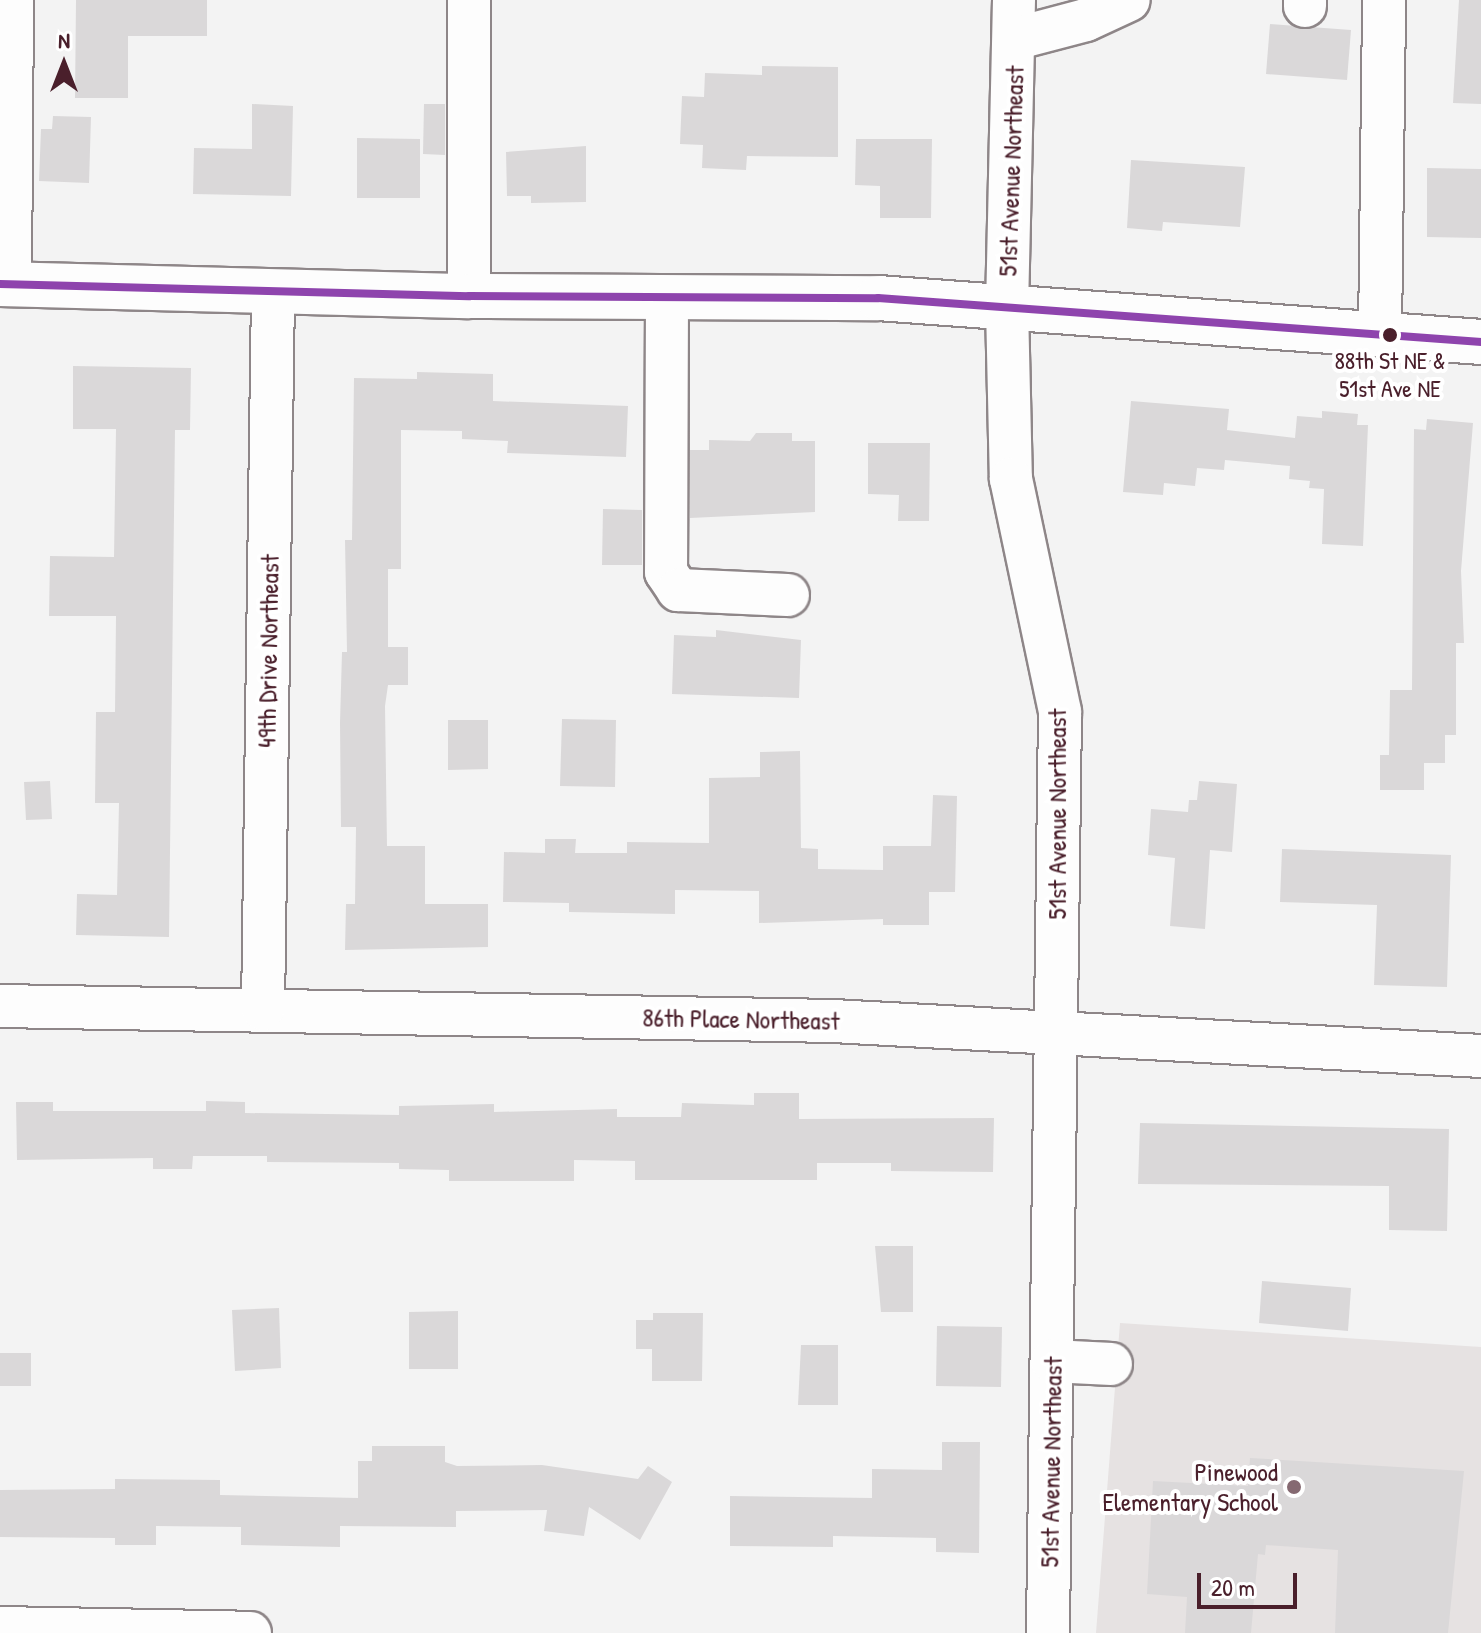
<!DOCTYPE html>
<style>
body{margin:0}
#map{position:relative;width:1481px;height:1633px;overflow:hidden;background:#f3f3f3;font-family:"Patrick Hand",sans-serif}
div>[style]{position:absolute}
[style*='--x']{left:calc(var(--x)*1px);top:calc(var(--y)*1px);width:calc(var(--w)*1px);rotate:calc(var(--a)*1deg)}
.built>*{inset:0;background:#e6e2e2}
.building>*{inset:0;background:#dad8d9}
.roads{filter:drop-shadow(2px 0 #8e8688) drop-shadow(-2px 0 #8e8688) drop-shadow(0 2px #8e8688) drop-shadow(0 -2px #8e8688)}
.minor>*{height:42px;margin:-21px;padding:0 21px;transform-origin:21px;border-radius:21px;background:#fdfdfd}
.major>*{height:44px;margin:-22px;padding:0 22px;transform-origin:22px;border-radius:22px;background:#fdfdfd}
.bus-1>*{height:8px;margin:-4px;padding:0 4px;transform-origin:4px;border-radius:4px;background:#8e44ad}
.dots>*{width:22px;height:22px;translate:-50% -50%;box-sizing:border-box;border:4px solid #fff;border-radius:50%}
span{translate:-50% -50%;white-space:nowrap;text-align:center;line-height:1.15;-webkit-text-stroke:8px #fff;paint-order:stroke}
.bus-label{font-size:24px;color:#4a1f2b}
.street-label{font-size:26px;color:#4a1f2b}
.poi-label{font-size:26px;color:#4a1f2b}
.right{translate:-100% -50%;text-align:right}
.north{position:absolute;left:24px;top:24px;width:80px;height:80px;-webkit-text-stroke:6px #fff;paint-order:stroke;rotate:0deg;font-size:22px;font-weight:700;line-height:32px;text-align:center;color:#4a1f2b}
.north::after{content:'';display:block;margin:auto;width:28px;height:36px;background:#4a1f2b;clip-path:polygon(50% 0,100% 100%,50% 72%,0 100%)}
.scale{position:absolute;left:1197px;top:1573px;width:100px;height:36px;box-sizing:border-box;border:4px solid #4a1f2b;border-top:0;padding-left:10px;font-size:24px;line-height:28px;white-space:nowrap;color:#4a1f2b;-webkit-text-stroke:6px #fff;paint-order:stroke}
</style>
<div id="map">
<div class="built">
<div style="clip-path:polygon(1120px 1323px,1481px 1347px,1481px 1633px,1096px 1633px)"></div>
</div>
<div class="building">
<div style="clip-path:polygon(76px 0,207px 0,207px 36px,128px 36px,128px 98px,75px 98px)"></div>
<div style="clip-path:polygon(1459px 0,1481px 0,1481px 104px,1453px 103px)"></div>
<div style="clip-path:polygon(1270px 24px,1351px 30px,1347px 80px,1266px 74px)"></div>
<div style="clip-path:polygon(762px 66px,838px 67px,838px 157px,747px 156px,746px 170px,702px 168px,703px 145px,680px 144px,682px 96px,704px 97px,705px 73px,762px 75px)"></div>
<div style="clip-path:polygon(252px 104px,293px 106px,291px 196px,193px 194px,194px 148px,252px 149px)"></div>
<div style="clip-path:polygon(424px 104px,445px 104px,445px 155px,423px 154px)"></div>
<div style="clip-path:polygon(53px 116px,91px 117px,89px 183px,39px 181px,41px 129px,52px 129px)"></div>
<div style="clip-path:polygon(357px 138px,420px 139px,420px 198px,357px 198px)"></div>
<div style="clip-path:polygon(856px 139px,932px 139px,931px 218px,880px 218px,880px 186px,855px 185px)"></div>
<div style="clip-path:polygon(586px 146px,586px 202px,531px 203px,531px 196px,507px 196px,506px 152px)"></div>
<div style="clip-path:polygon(1131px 160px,1245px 167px,1240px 227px,1163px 222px,1162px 231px,1127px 228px)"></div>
<div style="clip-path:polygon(1427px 168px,1481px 169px,1481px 238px,1427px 237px)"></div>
<div style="clip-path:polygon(73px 366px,191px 368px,190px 430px,175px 430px,169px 937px,76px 935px,77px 894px,117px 895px,119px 803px,95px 803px,96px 712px,115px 712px,116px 616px,49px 616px,50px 556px,114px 557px,116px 429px,73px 429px)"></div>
<div style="clip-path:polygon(417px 372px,493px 374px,493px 401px,628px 406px,626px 457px,507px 453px,508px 441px,462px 439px,462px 431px,401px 430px,401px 569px,388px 569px,388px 647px,408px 647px,408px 685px,388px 685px,385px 706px,387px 846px,425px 846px,425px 904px,488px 904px,488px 947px,345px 950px,346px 904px,355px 904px,356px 827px,341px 827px,340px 723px,342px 652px,347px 652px,345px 540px,352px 540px,354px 378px,417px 379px)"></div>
<div style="clip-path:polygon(1131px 401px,1229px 409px,1227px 430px,1295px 438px,1297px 416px,1322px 418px,1322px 411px,1358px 414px,1357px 425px,1368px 425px,1363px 546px,1322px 544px,1324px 489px,1309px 488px,1310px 481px,1289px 479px,1290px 466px,1225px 460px,1224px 470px,1197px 468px,1195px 486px,1164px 483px,1163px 495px,1123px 492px)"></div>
<div style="clip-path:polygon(1427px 419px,1473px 423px,1461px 571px,1464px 643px,1456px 643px,1456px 735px,1445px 735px,1445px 763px,1424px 763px,1424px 790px,1380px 790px,1380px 755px,1389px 755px,1390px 690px,1412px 690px,1414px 429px,1426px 430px)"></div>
<div style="clip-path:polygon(756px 433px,792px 433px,792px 441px,815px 441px,815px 512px,690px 518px,690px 450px,709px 450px,709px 440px,750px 441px)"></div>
<div style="clip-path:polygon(868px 443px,930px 443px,929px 521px,898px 521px,899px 495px,868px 494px)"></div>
<div style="clip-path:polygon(603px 509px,642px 510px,642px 565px,602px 565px)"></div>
<div style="clip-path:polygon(716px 630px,801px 640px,799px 698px,672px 694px,674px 635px,716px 637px)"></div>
<div style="clip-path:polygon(562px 719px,616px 720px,615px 787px,560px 786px)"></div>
<div style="clip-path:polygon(448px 720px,488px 720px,488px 769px,448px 770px)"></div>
<div style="clip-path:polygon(800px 751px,801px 848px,818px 849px,818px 869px,883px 870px,883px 846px,931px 846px,933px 795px,957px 796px,955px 892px,929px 892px,929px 925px,883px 925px,883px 919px,759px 923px,759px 891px,675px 890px,675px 914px,569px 912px,569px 903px,503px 902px,504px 852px,545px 853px,545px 839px,576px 839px,575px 853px,627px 853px,627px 842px,709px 843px,709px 778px,760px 777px,760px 752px)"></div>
<div style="clip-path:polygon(50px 781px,52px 819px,26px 820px,24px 782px)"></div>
<div style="clip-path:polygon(1199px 781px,1237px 784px,1232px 852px,1210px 850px,1205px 929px,1170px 926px,1175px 858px,1148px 855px,1151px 809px,1188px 812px,1189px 800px,1197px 800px)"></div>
<div style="clip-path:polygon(1282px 849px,1451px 855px,1447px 987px,1374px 985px,1377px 905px,1280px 902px)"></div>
<div style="clip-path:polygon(754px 1093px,799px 1093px,799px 1119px,994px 1118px,993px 1172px,891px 1171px,891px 1163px,817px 1163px,817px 1180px,635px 1180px,635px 1161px,574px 1160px,574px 1181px,449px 1181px,449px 1170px,399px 1169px,399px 1163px,267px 1162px,267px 1156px,193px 1156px,192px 1169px,153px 1169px,153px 1158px,17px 1160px,16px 1102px,53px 1102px,53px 1111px,206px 1111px,206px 1101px,245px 1102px,245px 1113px,399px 1115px,399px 1106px,494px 1104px,494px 1112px,617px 1109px,617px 1117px,681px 1117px,682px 1103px,754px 1105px)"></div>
<div style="clip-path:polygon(1140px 1123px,1449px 1129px,1447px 1231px,1389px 1230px,1389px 1186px,1138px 1184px)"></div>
<div style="clip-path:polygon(875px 1246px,913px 1246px,913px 1312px,881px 1312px)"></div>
<div style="clip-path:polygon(1262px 1281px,1351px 1288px,1348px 1331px,1259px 1323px)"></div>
<div style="clip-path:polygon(279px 1308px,281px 1368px,235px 1371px,232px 1310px)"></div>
<div style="clip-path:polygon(458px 1311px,458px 1369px,409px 1369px,409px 1312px)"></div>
<div style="clip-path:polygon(653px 1313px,703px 1313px,702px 1381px,652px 1381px,652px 1349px,636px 1349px,636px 1320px,653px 1320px)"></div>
<div style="clip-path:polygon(937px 1326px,1002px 1327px,1001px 1387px,936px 1386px)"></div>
<div style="clip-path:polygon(801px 1345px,838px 1345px,838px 1405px,798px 1405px)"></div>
<div style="clip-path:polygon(0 1353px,31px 1353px,31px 1386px,0 1386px)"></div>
<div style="clip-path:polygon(942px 1442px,980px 1442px,979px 1553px,936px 1552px,936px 1538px,833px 1536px,833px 1547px,730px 1546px,730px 1496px,872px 1498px,872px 1469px,942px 1470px)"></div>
<div style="clip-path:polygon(372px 1446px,445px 1446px,445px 1462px,457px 1466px,542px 1465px,638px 1479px,648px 1466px,672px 1482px,640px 1540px,589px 1507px,584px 1536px,544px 1531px,547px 1510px,456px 1511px,456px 1527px,340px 1526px,340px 1547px,241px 1545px,241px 1527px,156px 1526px,156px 1545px,115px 1545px,115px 1538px,0 1537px,0 1490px,115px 1489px,115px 1479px,220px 1480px,220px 1495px,358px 1498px,358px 1461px,372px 1461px)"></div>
<div style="clip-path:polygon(1250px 1458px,1464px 1471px,1448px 1633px,1335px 1633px,1338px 1550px,1266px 1545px,1265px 1555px,1258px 1554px,1251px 1633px,1185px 1633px,1187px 1597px,1147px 1594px,1153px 1481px,1248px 1486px)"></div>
</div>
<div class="roads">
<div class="minor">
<div style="--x:1014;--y:0;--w:307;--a:91.3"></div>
<div style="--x:1007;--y:307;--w:172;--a:88.7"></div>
<div style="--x:1011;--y:479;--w:238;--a:78.1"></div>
<div style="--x:1060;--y:712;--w:921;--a:90.75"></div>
<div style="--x:1305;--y:0;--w:6;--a:90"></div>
<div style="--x:1014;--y:39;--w:74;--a:-14.8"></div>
<div style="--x:1086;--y:20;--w:47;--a:-24.9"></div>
<div style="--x:10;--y:284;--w:284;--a:-89.6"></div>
<div style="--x:469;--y:296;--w:296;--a:-90"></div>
<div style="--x:667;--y:297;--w:275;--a:90.2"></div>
<div style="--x:666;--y:572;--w:22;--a:56"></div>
<div style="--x:678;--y:590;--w:110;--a:2.6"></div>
<div style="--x:1380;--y:335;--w:335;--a:-89.3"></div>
<div style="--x:0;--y:1006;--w:833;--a:1.03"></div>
<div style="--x:833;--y:1021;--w:649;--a:3.09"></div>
<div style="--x:263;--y:1009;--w:716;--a:-89.2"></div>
<div style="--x:1052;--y:1361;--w:59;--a:2.9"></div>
<div style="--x:0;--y:1628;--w:250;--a:1.1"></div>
</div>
<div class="major">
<div style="--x:0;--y:284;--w:469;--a:1.5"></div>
<div style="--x:469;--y:296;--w:409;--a:0.3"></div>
<div style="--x:878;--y:298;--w:605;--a:4.17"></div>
</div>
</div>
<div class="bus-1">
<div style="--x:0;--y:284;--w:469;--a:1.5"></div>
<div style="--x:469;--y:296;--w:409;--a:0.3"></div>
<div style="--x:878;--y:298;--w:605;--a:4.17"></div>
</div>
<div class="dots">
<div style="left:1390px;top:335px;background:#4a1f2b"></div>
<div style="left:1294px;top:1487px;background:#856971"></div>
</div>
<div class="bus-label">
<span style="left:1390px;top:375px">88th St NE &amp;<br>51st Ave NE</span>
</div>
<div class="street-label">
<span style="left:1011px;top:171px;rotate:-88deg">51st Avenue Northeast</span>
<span style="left:268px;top:651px;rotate:-89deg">49th Drive Northeast</span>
<span style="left:1057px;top:814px;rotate:-90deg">51st Avenue Northeast</span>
<span style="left:741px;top:1019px;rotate:1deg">86th Place Northeast</span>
<span style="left:1051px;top:1462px;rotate:-89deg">51st Avenue Northeast</span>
</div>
<div class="poi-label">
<span class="right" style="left:1278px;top:1487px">Pinewood<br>Elementary School</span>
</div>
<div class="north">N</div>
<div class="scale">20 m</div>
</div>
